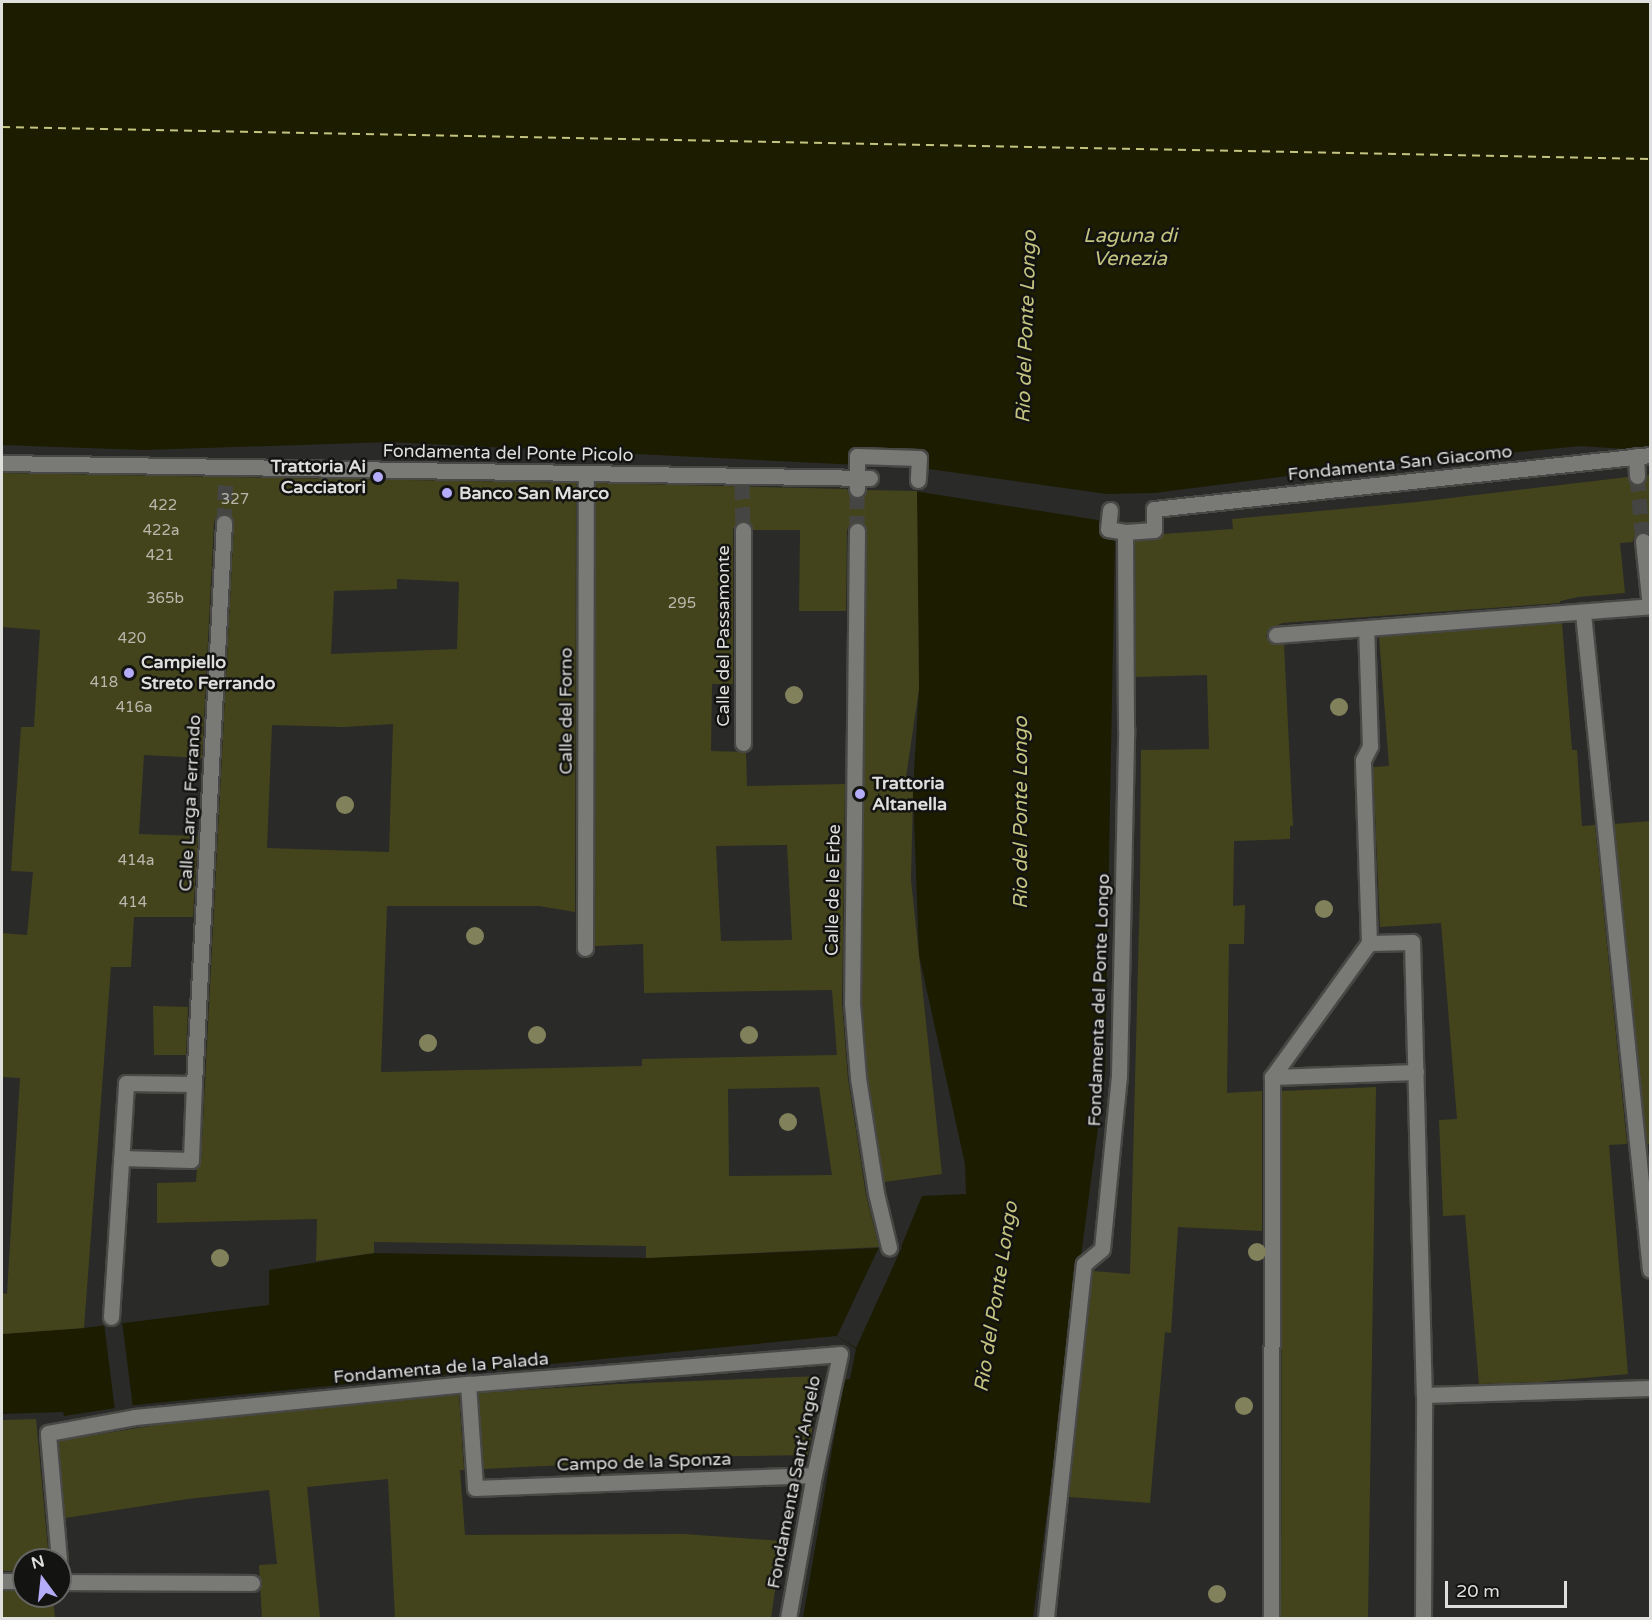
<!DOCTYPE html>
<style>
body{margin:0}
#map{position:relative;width:1652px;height:1620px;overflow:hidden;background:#2a2a28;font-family:"Varela Round",sans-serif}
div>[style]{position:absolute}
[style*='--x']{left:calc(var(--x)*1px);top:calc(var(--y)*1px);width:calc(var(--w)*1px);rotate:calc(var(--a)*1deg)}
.water>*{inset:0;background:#1c1c00}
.pier>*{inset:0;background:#2a2a28}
.ferry>*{height:1.5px;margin-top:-0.75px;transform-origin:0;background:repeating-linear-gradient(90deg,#c4c480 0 8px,transparent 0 14px)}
.building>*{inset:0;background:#44441c}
.street-tunnel>*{height:15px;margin-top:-7.5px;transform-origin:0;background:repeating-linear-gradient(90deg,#454543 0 15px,transparent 0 23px)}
.roads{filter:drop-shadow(2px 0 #484846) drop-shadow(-2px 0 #484846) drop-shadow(0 2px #484846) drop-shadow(0 -2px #484846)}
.street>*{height:15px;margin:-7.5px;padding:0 7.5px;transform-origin:7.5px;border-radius:7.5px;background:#797976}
.trees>*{width:18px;height:18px;margin:-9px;border-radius:50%;background:#81815b}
.dots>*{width:16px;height:16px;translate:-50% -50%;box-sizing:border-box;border:3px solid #131312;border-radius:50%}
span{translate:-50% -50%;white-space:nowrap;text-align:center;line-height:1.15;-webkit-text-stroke:5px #131312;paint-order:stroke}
.number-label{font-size:15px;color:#b8b8ad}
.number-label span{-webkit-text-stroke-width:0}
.street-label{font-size:18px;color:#dfdfdd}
.poi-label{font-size:18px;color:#dfdfdd;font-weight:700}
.right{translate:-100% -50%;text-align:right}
.left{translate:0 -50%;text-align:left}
.water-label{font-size:20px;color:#c4c480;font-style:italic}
.frame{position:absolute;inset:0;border:3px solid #dfdfdd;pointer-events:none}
.north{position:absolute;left:12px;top:1548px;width:60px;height:60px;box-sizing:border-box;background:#131312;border:2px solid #656563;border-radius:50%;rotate:345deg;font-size:16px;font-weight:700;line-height:24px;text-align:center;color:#dfdfdd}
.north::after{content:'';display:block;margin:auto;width:21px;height:27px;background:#b4acf9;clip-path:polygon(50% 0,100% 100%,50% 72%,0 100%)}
.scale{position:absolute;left:1445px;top:1581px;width:122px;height:27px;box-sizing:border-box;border:3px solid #dfdfdd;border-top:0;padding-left:8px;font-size:18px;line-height:21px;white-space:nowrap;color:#dfdfdd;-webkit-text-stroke:4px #131312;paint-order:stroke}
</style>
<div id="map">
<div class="water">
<div style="clip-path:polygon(2px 2px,1650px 2px,1650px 446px,1625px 449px,1580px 446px,1351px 468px,1154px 493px,1107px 495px,1115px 536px,1105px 1075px,1033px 1618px,803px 1618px,844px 1380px,850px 1379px,856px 1349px,837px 1336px,135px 1405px,64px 1416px,63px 1412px,2px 1414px,2px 1334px,84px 1328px,269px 1305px,269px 1270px,374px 1253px,646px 1258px,901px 1247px,922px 1196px,966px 1194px,965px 1164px,919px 955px,913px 790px,919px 689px,917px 491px,922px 468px,389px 442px,145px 450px,2px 445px)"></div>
</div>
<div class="pier">
<div style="clip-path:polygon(870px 465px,922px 468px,1107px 494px,1154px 493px,1154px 496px,1110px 497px,1107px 521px,1104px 521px,914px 491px,918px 470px,870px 468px)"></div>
<div style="clip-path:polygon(879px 1247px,902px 1247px,856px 1348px,837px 1336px)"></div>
<div style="clip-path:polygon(122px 1321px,133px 1408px,115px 1411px,104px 1323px)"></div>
</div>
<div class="ferry">
<div style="--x:2;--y:127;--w:1648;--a:1.11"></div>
</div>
<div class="building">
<div style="clip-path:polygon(evenodd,2px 473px,576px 483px,575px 912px,539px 906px,387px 906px,381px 1072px,642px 1066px,642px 1059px,837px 1055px,832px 990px,644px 993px,643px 944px,595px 946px,596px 483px,847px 489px,849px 494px,856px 499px,862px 497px,867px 490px,917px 491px,919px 689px,904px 791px,913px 790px,911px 880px,942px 1174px,884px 1182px,868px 1077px,862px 1003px,866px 527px,857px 521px,849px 526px,847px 530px,846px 611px,799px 611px,800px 530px,753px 530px,748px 522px,742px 520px,735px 525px,733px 530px,733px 684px,712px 684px,711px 751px,746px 752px,747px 786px,845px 784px,842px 1004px,848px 1079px,866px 1195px,879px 1247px,646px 1258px,646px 1246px,374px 1242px,374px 1253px,316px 1261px,317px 1219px,157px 1223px,157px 1183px,196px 1182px,197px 1168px,201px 1160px,234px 524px,230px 515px,224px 513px,216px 517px,214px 522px,202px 758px,144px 755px,139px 834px,198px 836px,193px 917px,134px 917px,131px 967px,111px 967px,84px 1328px,2px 1334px,2px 1293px,7px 1294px,20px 1078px,2px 1077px,2px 933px,27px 935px,33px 872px,11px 871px,21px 727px,34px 727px,40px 630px,2px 627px,2px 473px,397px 579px,459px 582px,457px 649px,331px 654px,334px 591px,397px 589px,397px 579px,2px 473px,393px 724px,389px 852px,267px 848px,272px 725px,344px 727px,393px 724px,2px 473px,787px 845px,792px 940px,721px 941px,716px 846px,787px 845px,2px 473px,819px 1087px,832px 1175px,729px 1176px,728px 1089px,819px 1087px)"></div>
<div style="clip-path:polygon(1647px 475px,1650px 475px,1650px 535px,1641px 531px,1634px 537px,1633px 542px,1620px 543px,1625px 593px,1578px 597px,1560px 601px,1560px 603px,1282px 623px,1268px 630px,1266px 636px,1271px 643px,1284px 644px,1293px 826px,1290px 826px,1290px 839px,1234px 841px,1233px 906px,1245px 905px,1244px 944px,1229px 944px,1227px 1093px,1262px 1091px,1262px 1231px,1178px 1227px,1171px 1333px,1165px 1332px,1150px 1503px,1069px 1497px,1093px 1271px,1130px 1274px,1140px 890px,1141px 750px,1209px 749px,1207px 675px,1136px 677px,1135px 541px,1155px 540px,1163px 534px,1233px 529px,1232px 519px,1417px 502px,1628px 477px,1632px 484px,1638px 486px,1645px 481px)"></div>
<div style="clip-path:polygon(1562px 623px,1572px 750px,1577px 750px,1582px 826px,1595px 825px,1627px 1144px,1609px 1145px,1628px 1374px,1539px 1382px,1479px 1384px,1465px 1215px,1443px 1216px,1439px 1120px,1457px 1119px,1441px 923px,1380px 927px,1373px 767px,1389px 766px,1379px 637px)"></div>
<div style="clip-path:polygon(1650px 821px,1650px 1144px,1647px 1144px,1614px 824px)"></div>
<div style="clip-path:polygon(153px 1006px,188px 1007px,186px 1055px,154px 1055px)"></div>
<div style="clip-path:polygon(1376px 1087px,1368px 1618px,1281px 1618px,1282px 1091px)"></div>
<div style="clip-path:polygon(821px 1376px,808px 1455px,683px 1457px,648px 1461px,483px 1469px,478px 1393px,618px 1384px)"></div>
<div style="clip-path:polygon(459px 1395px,464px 1470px,460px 1470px,465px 1535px,684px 1534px,782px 1541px,771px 1618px,395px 1618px,388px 1479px,307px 1487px,320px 1618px,262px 1618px,259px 1565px,277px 1564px,269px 1490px,188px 1499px,65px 1518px,58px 1441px,162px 1424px)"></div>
<div style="clip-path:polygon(36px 1419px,49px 1560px,24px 1560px,24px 1571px,2px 1571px,2px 1420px)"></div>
<div style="clip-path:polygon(2px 1591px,24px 1591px,24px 1596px,53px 1596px,55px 1618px,2px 1618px)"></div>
</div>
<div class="street-tunnel">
<div style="--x:1637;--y:476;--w:65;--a:84.7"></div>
<div style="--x:742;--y:484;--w:46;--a:88.8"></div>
<div style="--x:224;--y:523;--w:45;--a:-87.5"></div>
<div style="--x:857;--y:531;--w:42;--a:-90"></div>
</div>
<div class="roads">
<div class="street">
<div style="--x:1636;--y:456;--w:20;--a:87"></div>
<div style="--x:2;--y:463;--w:868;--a:0.99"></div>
<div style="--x:857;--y:489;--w:33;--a:-90"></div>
<div style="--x:857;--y:456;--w:62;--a:1.8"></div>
<div style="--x:919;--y:458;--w:22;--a:93"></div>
<div style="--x:1110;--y:510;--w:19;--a:96"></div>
<div style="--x:1108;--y:529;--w:17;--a:10"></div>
<div style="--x:743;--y:530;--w:213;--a:90"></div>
<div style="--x:857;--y:531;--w:472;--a:90.6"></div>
<div style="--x:852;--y:1003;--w:75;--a:85.4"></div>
<div style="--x:858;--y:1078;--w:116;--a:81.1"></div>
<div style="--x:876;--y:1193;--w:56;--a:76.5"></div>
<div style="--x:1643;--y:541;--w:65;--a:83.9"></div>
<div style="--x:1583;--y:613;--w:660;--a:84.18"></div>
<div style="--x:1276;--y:635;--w:375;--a:-4.4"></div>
<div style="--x:1369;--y:943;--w:43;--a:-1.3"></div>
<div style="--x:1412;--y:942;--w:453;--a:88.5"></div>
<div style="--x:585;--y:948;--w:474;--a:-89.9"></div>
<div style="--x:1272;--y:1077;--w:144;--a:-2"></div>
<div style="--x:194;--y:1084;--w:562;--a:-86.94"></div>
<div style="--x:111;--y:1317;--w:234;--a:-86.3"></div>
<div style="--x:126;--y:1083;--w:68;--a:0.8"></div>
<div style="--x:194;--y:1084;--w:76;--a:92.3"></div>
<div style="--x:191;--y:1160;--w:70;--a:-178.4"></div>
<div style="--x:468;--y:1384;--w:104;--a:86.1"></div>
<div style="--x:475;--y:1488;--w:339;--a:-2.2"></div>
<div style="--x:59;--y:1560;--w:127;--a:-95"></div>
<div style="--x:48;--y:1433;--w:88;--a:-10.4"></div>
<div style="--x:135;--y:1417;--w:335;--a:-5.7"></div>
<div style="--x:468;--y:1384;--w:373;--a:-4.6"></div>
<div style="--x:840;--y:1354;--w:124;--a:102.1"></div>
<div style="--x:814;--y:1475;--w:145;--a:100.3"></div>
<div style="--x:2;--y:1581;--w:22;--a:0"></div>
<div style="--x:61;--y:1582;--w:191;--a:0.3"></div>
<div style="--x:1046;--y:1617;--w:355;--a:-83.9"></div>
<div style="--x:1084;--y:1264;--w:23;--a:-40"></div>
<div style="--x:1102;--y:1249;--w:174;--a:-84.4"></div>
<div style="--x:1119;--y:1076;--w:348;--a:-88.8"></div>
<div style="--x:1126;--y:728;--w:196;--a:-90.3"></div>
<div style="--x:1125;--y:532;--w:29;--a:-4"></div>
<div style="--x:1154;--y:530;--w:21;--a:-90"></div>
<div style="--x:1154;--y:509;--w:499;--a:-6.2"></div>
<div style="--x:1271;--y:1618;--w:541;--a:-89.89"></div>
<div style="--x:1272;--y:1077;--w:165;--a:-54.1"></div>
<div style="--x:1369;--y:943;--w:183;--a:-91.9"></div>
<div style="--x:1363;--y:760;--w:16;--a:-63"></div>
<div style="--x:1370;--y:746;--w:118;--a:-91.9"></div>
<div style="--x:1423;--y:1618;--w:223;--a:-89.7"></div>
<div style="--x:1424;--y:1395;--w:226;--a:-1.8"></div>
</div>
</div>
<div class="trees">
<div style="left:794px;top:695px"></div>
<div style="left:1339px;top:707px"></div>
<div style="left:345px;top:805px"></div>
<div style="left:1324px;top:909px"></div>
<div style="left:475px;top:936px"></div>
<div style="left:537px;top:1035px"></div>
<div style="left:749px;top:1035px"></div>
<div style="left:428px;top:1043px"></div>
<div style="left:788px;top:1122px"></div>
<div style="left:1257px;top:1252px"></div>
<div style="left:220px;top:1258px"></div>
<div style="left:1244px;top:1406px"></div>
<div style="left:1217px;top:1594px"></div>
</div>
<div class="dots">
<div style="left:378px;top:477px;background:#b4acf9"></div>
<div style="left:447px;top:493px;background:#b4acf9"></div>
<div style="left:129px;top:673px;background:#b4acf9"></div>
<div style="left:860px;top:794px;background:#b4acf9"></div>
</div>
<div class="number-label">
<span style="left:235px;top:500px">327</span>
<span style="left:163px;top:506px">422</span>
<span style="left:161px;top:531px">422a</span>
<span style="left:160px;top:556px">421</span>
<span style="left:165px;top:599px">365b</span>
<span style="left:682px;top:604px">295</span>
<span style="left:132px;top:639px">420</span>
<span style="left:104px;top:683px">418</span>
<span style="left:134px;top:708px">416a</span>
<span style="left:136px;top:861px">414a</span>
<span style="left:133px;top:903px">414</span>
</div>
<div class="street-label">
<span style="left:508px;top:453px;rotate:1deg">Fondamenta del Ponte Picolo</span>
<span style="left:1400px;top:463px;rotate:-6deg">Fondamenta San Giacomo</span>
<span style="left:723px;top:636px;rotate:-90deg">Calle del Passamonte</span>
<span style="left:566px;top:711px;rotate:-90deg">Calle del Forno</span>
<span style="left:190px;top:803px;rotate:-87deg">Calle Larga Ferrando</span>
<span style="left:833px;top:890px;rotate:-89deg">Calle de le Erbe</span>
<span style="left:1099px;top:1000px;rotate:-88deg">Fondamenta del Ponte Longo</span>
<span style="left:441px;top:1368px;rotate:-5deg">Fondamenta de la Palada</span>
<span style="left:644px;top:1462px;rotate:-2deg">Campo de la Sponza</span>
<span style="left:794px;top:1482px;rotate:-79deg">Fondamenta Sant'Angelo</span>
</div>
<div class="poi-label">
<span class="right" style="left:366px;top:477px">Trattoria Ai<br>Cacciatori</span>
<span class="left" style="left:459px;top:493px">Banco San Marco</span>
<span class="left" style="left:141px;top:673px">Campiello<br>Streto Ferrando</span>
<span class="left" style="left:872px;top:794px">Trattoria<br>Altanella</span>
</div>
<div class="water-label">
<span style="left:1130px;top:248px">Laguna di<br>Venezia</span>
<span style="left:1027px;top:327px;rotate:-88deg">Rio del Ponte Longo</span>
<span style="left:1021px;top:813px;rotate:-90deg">Rio del Ponte Longo</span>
<span style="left:997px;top:1297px;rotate:-81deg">Rio del Ponte Longo</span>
</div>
<div class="frame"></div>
<div class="north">N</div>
<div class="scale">20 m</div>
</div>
